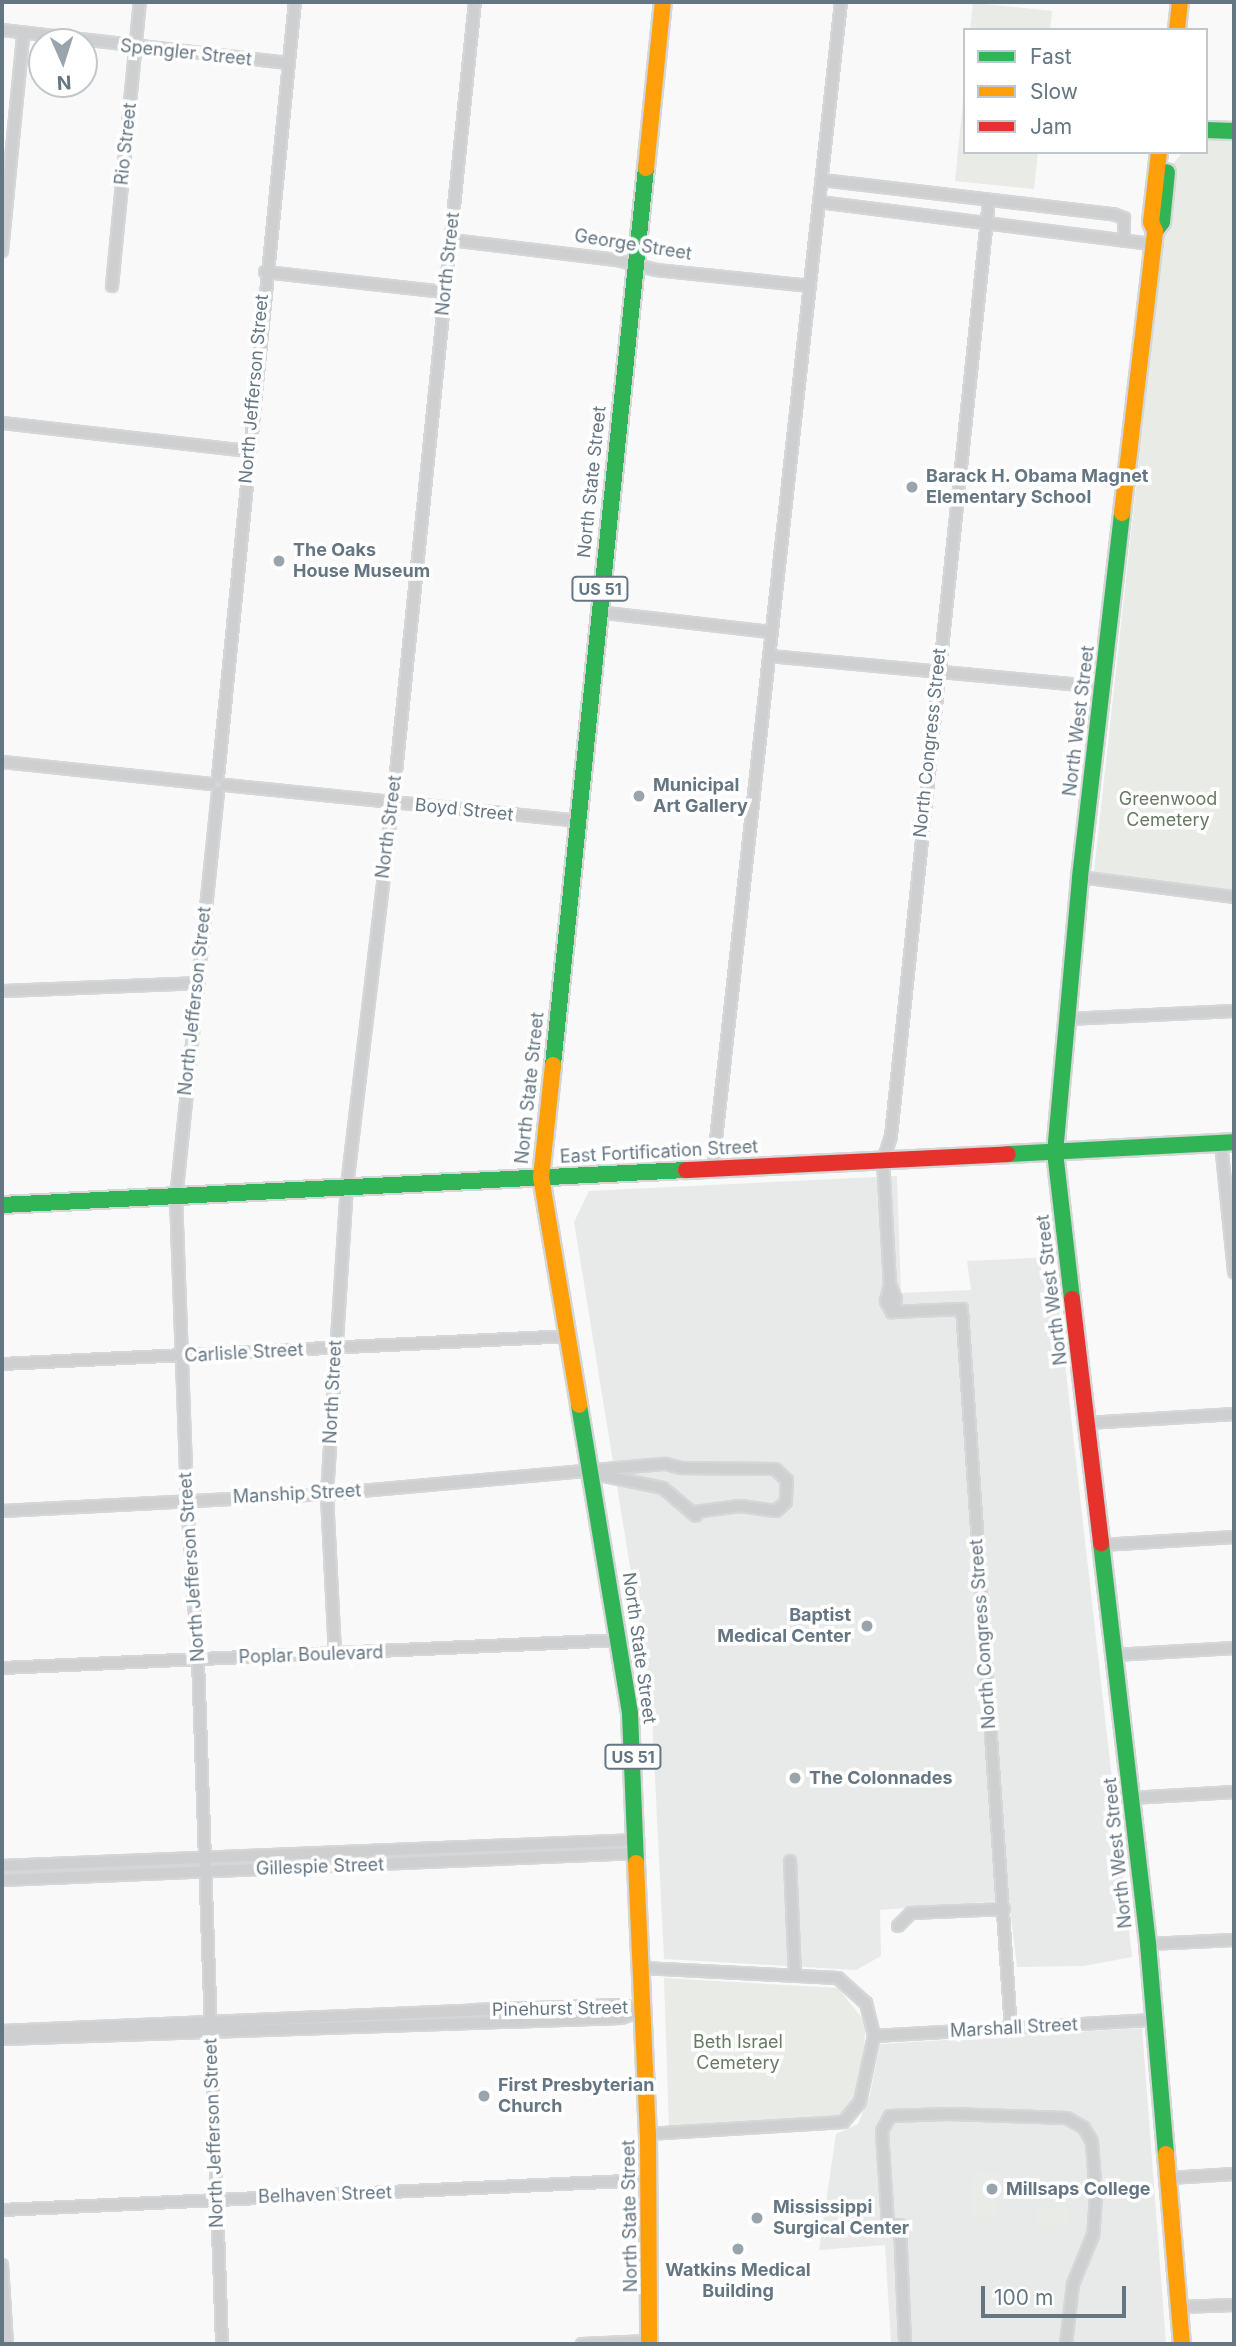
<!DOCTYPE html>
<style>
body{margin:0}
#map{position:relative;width:1236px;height:2346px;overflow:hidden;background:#f9f9f9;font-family:Inter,sans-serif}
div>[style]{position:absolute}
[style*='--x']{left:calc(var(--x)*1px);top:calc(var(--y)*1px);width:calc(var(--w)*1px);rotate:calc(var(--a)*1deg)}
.built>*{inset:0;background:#e8e9e9}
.green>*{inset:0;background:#e8ebe6}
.roads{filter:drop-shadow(2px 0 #d5d6d7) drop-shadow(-2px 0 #d5d6d7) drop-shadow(0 2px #d5d6d7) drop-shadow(0 -2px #d5d6d7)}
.street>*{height:10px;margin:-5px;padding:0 5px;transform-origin:5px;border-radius:5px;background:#cecfd0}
.fast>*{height:16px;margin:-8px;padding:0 8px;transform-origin:8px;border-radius:8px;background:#30b455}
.slow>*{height:16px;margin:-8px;padding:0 8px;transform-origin:8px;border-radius:8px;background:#ff9f0a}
.jam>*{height:16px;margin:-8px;padding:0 8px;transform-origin:8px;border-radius:8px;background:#e5322d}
.dots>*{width:19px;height:19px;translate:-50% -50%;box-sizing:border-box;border:4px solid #fff;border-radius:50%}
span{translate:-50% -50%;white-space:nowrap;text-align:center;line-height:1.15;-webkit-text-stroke:7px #fff;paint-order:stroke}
.shield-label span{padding:2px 5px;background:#fff;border:2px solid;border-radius:5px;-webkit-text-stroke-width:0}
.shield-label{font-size:16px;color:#657683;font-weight:700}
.street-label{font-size:18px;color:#657683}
.poi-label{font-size:18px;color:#657683;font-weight:700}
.left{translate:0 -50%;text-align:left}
.right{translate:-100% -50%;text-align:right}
.park-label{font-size:18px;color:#687a64}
.frame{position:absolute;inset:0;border:4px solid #657683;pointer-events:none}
.legend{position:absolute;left:963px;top:28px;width:245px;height:126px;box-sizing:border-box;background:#fff;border:2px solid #c1c8cd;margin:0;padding:9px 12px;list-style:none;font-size:21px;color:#657683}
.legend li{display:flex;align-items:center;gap:14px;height:35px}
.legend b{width:35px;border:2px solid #c1c8cd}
.north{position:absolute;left:28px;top:28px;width:70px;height:70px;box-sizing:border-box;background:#fff;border:2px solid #c1c8cd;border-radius:50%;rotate:177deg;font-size:19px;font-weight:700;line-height:28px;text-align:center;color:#657683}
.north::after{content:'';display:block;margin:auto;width:24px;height:32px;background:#99a4ac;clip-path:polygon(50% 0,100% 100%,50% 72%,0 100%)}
.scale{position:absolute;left:981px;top:2286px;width:145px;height:32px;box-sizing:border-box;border:4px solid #657683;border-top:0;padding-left:9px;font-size:21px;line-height:24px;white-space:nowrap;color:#657683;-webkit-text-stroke:5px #fff;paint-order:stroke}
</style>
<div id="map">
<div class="built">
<div style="clip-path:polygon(897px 1176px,901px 1293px,971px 1290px,967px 1261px,1053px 1257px,1132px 1957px,1084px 1966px,1017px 1967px,1009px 1900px,880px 1910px,881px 1956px,856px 1970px,664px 1959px,651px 1696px,574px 1222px,589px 1191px)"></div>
<div style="clip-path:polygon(1142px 2028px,1166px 2344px,891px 2344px,885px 2245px,819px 2250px,836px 2134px,858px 2124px,870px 2095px,880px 2044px)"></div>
</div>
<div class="green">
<div style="clip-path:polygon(973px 3px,1052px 11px,1050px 30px,970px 30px)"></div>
<div style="clip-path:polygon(965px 81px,965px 152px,1038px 152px,1034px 189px,955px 181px)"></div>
<div style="clip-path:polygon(1206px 140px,1234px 141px,1234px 890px,1094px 872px,1171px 166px,1183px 152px,1206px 152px)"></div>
<div style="clip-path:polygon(664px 1978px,838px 1988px,866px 2023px,862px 2071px,850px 2107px,836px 2118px,669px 2128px)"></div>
<div style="clip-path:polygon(972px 2171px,999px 2172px,997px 2219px,970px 2218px)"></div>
<div style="clip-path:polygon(1038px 2208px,1069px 2208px,1069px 2227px,1038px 2226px)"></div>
</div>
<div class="roads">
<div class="street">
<div style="--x:2;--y:30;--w:287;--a:6.6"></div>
<div style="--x:822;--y:180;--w:293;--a:6.7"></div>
<div style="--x:1113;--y:214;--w:12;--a:20"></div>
<div style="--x:1124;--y:218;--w:23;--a:90"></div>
<div style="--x:819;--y:202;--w:337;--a:7.2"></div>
<div style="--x:451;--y:240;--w:167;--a:6.9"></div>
<div style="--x:617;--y:260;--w:40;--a:14.4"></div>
<div style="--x:656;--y:270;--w:155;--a:5.9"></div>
<div style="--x:2;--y:251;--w:217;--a:-84.4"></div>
<div style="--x:265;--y:272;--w:180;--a:6.4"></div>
<div style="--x:112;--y:286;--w:285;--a:-84.4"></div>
<div style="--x:2;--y:423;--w:248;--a:6.5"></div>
<div style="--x:598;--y:612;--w:175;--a:6.6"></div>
<div style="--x:769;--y:656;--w:335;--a:5.3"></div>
<div style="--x:2;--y:762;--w:210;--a:6"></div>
<div style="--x:218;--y:777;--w:779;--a:-84.33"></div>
<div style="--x:225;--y:785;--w:354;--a:5.8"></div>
<div style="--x:218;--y:792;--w:407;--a:95.9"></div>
<div style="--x:176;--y:1197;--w:304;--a:87.9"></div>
<div style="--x:187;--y:1501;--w:159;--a:86"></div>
<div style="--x:198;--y:1660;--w:684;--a:87.99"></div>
<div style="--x:1080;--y:877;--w:155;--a:7.4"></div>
<div style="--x:2;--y:991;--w:195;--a:-2.3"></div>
<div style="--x:1068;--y:1019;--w:166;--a:-2.8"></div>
<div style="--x:1221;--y:1143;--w:130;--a:84.2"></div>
<div style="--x:713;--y:1167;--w:1172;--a:-83.73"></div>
<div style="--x:890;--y:1285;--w:15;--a:67"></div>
<div style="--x:896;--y:1299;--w:14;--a:107"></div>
<div style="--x:892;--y:1312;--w:13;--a:-119"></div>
<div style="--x:886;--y:1301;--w:16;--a:-76"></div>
<div style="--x:890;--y:1285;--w:124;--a:-93.2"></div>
<div style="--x:883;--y:1161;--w:26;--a:-72"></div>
<div style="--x:891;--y:1136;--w:941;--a:-84.02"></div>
<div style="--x:892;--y:1312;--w:70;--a:-2.5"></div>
<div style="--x:962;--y:1309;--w:722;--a:86.11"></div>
<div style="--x:2;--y:1364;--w:569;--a:-2.82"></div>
<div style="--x:1088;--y:1423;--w:146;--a:-3.5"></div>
<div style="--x:595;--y:1474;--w:69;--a:11.6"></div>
<div style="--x:663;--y:1488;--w:43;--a:40.3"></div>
<div style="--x:2;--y:1511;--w:325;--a:-3"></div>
<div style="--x:327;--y:1494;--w:340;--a:-5.1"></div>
<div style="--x:666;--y:1464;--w:16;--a:15"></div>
<div style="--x:681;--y:1468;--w:94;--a:0.6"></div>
<div style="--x:775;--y:1469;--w:16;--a:43"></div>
<div style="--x:787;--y:1480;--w:22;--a:93"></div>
<div style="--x:786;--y:1502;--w:13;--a:138"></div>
<div style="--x:776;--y:1511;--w:36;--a:-172"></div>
<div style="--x:740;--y:1506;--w:46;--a:172.6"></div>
<div style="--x:1102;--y:1545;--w:132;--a:-3.5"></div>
<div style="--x:335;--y:1654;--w:160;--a:-92.9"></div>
<div style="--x:327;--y:1494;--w:309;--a:-86.3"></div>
<div style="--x:347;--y:1186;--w:397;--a:-83.2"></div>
<div style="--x:394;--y:792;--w:794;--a:-84.15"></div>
<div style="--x:1115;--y:1655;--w:119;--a:-3.4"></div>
<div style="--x:2;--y:1668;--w:619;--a:-2.59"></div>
<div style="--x:1131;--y:1798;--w:103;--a:-3.3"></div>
<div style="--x:790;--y:1861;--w:115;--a:87.5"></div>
<div style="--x:2;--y:1866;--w:637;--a:-2.34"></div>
<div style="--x:2;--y:1880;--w:637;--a:-2.43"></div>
<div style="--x:898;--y:1926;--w:18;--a:-45"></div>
<div style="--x:911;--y:1913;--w:93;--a:-2.5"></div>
<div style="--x:1148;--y:1944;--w:86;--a:-2.7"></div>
<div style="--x:642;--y:1968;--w:196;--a:2.9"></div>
<div style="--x:838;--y:1978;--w:38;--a:42"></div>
<div style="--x:866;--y:2003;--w:34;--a:76"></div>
<div style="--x:874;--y:2036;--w:67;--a:102"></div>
<div style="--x:860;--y:2102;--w:26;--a:130"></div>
<div style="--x:843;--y:2122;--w:195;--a:176.5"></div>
<div style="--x:2;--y:2031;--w:472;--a:-2.5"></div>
<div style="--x:474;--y:2010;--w:146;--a:-2"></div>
<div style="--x:620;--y:2005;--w:20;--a:11"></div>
<div style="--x:874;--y:2036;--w:280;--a:-3.3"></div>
<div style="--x:2;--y:2039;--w:619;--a:-1.94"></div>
<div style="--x:621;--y:2018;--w:23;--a:-20"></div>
<div style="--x:1169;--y:2178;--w:65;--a:-3.5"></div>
<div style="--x:2;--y:2210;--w:647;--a:-2.66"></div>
<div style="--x:2;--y:2265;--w:79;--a:86.4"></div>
<div style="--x:1180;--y:2307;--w:54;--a:-2.1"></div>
<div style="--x:582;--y:2344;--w:68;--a:-2.5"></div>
<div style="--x:905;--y:2344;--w:119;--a:-92.4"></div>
<div style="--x:900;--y:2225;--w:12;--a:180"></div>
<div style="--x:888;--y:2225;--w:94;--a:-93.7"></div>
<div style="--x:882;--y:2131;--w:17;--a:-62"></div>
<div style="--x:890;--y:2116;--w:59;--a:-1.9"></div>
<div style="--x:949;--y:2114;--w:118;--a:1.9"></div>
<div style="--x:1067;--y:2118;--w:20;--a:30"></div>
<div style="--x:1084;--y:2128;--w:16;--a:60"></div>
<div style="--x:1092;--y:2142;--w:54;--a:85.8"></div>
<div style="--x:1096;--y:2196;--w:39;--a:94"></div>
<div style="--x:1093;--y:2235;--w:53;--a:112.2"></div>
<div style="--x:1073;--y:2284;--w:60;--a:96.7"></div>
</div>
<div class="fast">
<div style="--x:1206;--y:130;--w:28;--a:2"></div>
<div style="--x:1155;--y:231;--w:11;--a:-52"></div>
<div style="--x:1162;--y:222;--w:50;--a:-84.3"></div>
<div style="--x:553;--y:1065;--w:902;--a:-84.08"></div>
<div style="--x:1008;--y:1154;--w:226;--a:-3"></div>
<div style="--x:2;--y:1205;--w:685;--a:-2.93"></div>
<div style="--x:1072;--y:1299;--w:147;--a:-96.6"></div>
<div style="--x:1055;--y:1153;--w:277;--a:-84.8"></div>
<div style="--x:1080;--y:877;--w:366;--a:-83.4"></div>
<div style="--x:579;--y:1405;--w:313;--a:80.6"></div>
<div style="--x:630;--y:1714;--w:149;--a:87.7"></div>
<div style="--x:1101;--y:1543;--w:404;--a:83.3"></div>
<div style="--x:1148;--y:1944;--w:211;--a:85.1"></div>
</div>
<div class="slow">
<div style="--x:1177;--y:30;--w:28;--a:-84"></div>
<div style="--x:646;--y:168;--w:167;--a:-84.2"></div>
<div style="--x:1122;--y:513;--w:284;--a:-83.3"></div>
<div style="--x:1155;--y:231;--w:10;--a:-114"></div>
<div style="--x:1151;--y:222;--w:70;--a:-83.5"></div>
<div style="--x:553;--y:1065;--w:113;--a:96.1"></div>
<div style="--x:541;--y:1177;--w:231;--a:80.5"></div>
<div style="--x:636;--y:1863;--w:271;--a:87.5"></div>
<div style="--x:648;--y:2134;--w:210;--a:89.7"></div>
<div style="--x:1166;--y:2154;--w:191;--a:85.2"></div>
</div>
<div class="jam">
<div style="--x:686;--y:1170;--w:322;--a:-2.8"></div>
<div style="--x:1072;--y:1299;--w:246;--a:83.2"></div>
</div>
</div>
<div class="dots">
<div style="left:912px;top:487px;background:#99a4ac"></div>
<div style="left:279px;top:561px;background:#99a4ac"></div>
<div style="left:639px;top:796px;background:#99a4ac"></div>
<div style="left:867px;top:1626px;background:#99a4ac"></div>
<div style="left:795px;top:1778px;background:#99a4ac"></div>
<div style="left:484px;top:2096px;background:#99a4ac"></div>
<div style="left:992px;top:2189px;background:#99a4ac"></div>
<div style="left:757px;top:2218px;background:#99a4ac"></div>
<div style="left:738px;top:2249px;background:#99a4ac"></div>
</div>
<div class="shield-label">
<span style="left:600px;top:589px">US 51</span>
<span style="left:633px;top:1757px">US 51</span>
</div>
<div class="street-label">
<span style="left:186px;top:53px;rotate:6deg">Spengler Street</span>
<span style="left:126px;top:144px;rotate:-84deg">Rio Street</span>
<span style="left:633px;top:245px;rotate:9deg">George Street</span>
<span style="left:448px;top:264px;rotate:-84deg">North Street</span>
<span style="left:254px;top:389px;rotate:-85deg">North Jefferson Street</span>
<span style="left:592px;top:482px;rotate:-84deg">North State Street</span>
<span style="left:1079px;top:721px;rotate:-83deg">North West Street</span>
<span style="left:930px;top:743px;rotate:-84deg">North Congress Street</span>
<span style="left:464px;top:810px;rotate:6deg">Boyd Street</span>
<span style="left:389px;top:827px;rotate:-83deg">North Street</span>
<span style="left:195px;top:1001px;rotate:-84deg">North Jefferson Street</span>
<span style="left:530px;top:1088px;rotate:-84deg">North State Street</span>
<span style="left:659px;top:1152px;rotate:-3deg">East Fortification Street</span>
<span style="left:1052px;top:1290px;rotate:-97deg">North West Street</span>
<span style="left:244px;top:1353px;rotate:-3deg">Carlisle Street</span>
<span style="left:333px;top:1392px;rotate:-87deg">North Street</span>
<span style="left:297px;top:1494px;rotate:-3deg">Manship Street</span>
<span style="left:192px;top:1567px;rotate:-94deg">North Jefferson Street</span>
<span style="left:983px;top:1634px;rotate:-94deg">North Congress Street</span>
<span style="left:639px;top:1648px;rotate:82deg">North State Street</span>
<span style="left:311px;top:1655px;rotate:-2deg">Poplar Boulevard</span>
<span style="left:1118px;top:1853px;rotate:-96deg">North West Street</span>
<span style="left:320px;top:1867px;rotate:-2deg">Gillespie Street</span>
<span style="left:560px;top:2009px;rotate:-1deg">Pinehurst Street</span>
<span style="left:1014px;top:2028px;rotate:-3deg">Marshall Street</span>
<span style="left:214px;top:2133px;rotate:-92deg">North Jefferson Street</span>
<span style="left:325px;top:2195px;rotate:-2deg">Belhaven Street</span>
<span style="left:630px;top:2216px;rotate:-91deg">North State Street</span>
</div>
<div class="poi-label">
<span class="left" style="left:926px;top:487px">Barack H. Obama Magnet<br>Elementary School</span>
<span class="left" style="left:293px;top:561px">The Oaks<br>House Museum</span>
<span class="left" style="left:653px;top:796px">Municipal<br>Art Gallery</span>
<span class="right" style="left:851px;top:1626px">Baptist<br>Medical Center</span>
<span class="left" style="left:809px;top:1778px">The Colonnades</span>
<span class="left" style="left:498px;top:2096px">First Presbyterian<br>Church</span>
<span class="left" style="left:1006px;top:2189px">Millsaps College</span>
<span class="left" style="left:773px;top:2218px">Mississippi<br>Surgical Center</span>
<span style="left:738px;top:2281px">Watkins Medical<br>Building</span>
</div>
<div class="park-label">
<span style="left:1168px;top:810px">Greenwood<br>Cemetery</span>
<span style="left:738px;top:2053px">Beth Israel<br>Cemetery</span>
</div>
<div class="frame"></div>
<ul class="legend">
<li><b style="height:9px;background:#30b455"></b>Fast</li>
<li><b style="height:9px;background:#ff9f0a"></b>Slow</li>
<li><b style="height:9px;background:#e5322d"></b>Jam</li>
</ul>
<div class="north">N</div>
<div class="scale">100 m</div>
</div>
